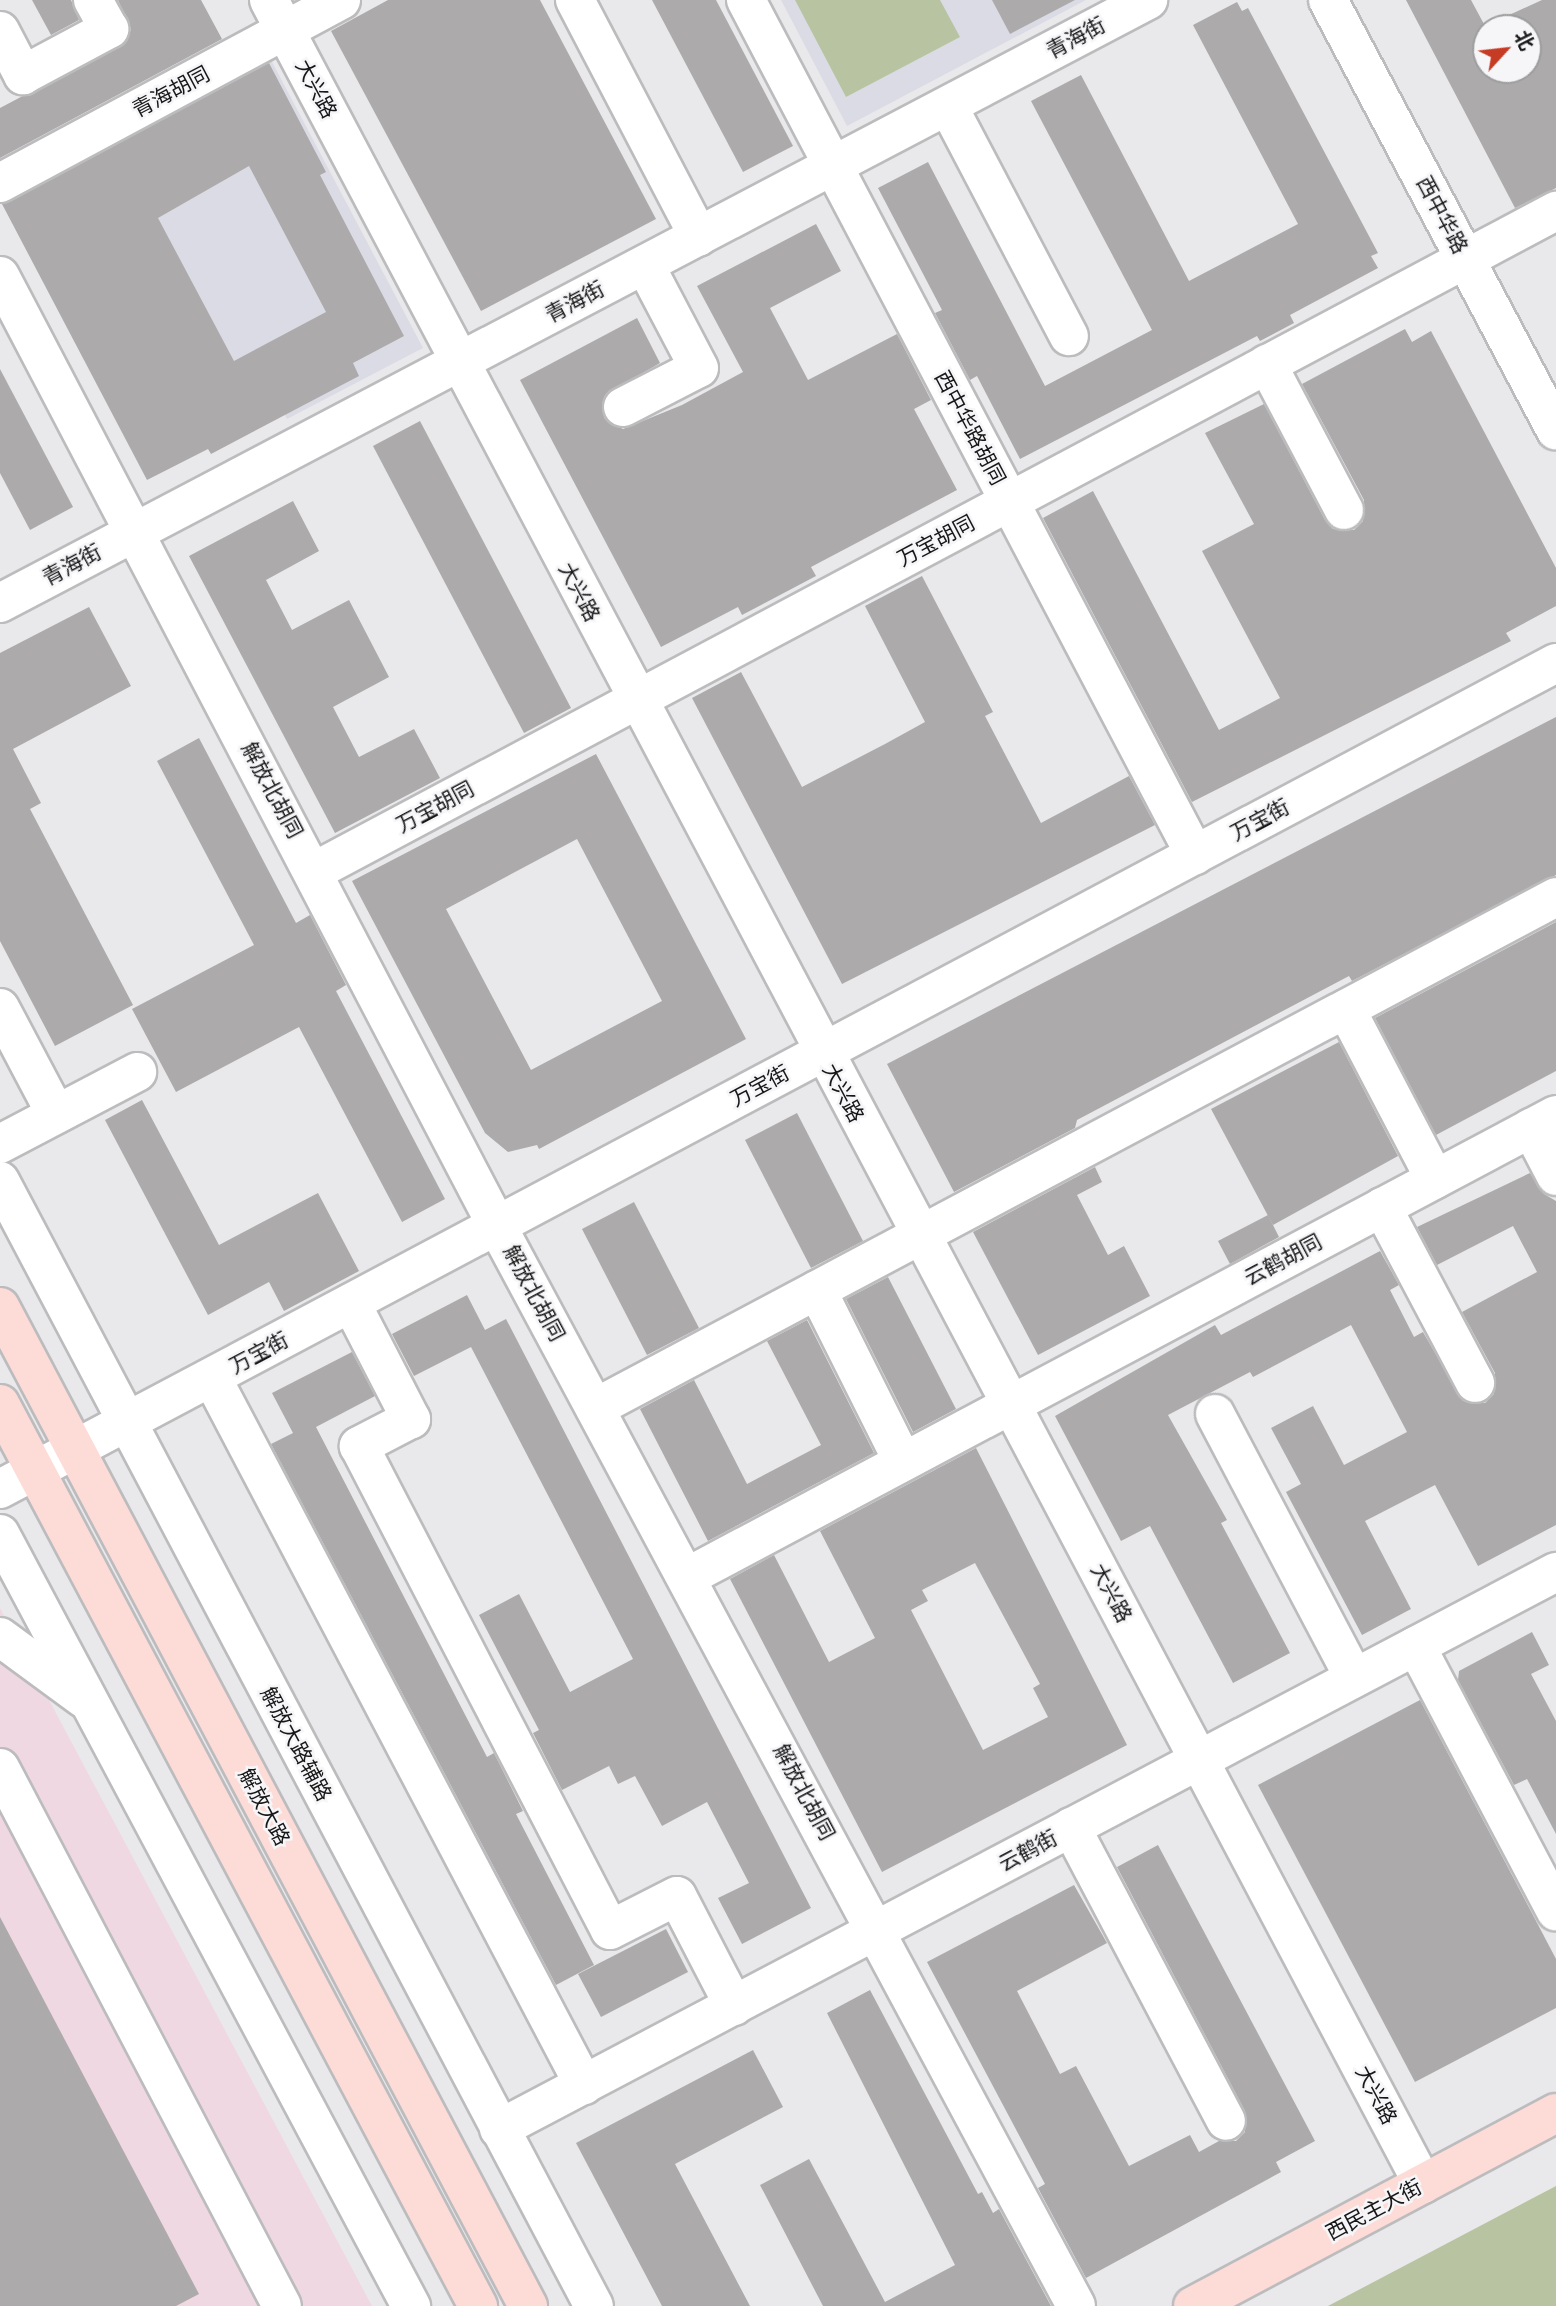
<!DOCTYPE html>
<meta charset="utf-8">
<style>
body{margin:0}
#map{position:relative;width:1556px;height:2306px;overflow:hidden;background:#e9e9eb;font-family:Arial,"Noto Sans SC",sans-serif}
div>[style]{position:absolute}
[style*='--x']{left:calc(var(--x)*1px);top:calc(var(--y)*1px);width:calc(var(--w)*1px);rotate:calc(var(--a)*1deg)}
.built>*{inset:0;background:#dbdbe5}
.medical>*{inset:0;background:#f0d8e2}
.green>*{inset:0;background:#b8c4a1}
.building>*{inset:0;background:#acaaaa}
.roads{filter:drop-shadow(2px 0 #bcbcbe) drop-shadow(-2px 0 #bcbcbe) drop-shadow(0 2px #bcbcbe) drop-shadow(0 -2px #bcbcbe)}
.minor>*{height:38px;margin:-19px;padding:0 19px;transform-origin:19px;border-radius:19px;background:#fff}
.major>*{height:38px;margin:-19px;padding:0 19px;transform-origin:19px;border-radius:19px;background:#fddcd7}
span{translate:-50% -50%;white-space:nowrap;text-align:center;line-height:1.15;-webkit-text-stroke:5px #f6f6f9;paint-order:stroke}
.street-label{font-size:21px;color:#171717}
.north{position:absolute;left:1472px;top:14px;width:70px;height:70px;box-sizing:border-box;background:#f6f6f9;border:2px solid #9d9d9f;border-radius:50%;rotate:63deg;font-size:19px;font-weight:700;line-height:28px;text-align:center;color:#171717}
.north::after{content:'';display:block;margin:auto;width:24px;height:32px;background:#c63b24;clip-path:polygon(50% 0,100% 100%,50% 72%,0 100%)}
</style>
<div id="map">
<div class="built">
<div style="clip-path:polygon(781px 0,1086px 0,847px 126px)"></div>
<div style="clip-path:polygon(270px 58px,423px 348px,287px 419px,255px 358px,202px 386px,81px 158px)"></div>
</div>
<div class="medical">
<div style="clip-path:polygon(0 1608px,372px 2306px,0 2306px)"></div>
</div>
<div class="green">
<div style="clip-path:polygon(795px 0,940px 0,960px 37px,846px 97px)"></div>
<div style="clip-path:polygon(1556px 2186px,1556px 2306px,1328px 2306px)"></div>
</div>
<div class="building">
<div style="clip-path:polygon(32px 0,71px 0,79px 20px,51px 35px)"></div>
<div style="clip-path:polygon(118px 0,201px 0,222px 39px,0 158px,0 108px,127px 41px,131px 29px)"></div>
<div style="clip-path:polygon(388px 0,540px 0,656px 219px,481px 311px,331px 31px)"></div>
<div style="clip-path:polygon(652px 0,716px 0,793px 146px,743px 172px)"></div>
<div style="clip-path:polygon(992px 0,1075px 0,1010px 34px)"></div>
<div style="clip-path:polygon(evenodd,1406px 0,1471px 0,1485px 26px,1542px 0,1556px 0,1556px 188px,1515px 208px,1406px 0,1486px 28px,1528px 28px,1528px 70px,1486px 70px,1486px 28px)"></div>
<div style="clip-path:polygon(1237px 2px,1242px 11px,1248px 8px,1378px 253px,1371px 256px,1378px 268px,1290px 315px,1294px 323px,1260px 341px,1257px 336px,1020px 459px,977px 376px,970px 380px,935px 313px,942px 310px,878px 188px,928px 162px,1045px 386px,1152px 330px,1031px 101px,1081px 75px,1189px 281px,1298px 224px,1193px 25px)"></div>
<div style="clip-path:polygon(evenodd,269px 63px,326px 172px,320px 175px,404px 336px,353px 363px,359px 376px,211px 454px,208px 449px,147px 480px,2px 204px,269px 63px,249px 166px,326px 312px,234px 361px,158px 218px,249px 166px)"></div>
<div style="clip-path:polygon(816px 224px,841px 271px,770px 308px,808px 380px,897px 334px,931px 400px,914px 409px,957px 490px,811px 567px,816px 576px,742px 615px,738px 607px,661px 647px,520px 380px,637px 318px,660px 363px,605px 395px,604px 418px,623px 429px,682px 405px,743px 372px,697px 286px)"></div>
<div style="clip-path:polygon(1405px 329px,1412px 342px,1431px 331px,1556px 568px,1556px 606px,1506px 633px,1511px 641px,1192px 802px,1043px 518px,1093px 491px,1219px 730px,1280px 698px,1202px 551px,1254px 524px,1205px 433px,1264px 404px,1325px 520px,1333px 529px,1354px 530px,1363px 521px,1364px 500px,1302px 384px)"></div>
<div style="clip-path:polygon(0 369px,73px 507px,30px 530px,0 473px)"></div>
<div style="clip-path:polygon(420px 421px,571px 708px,524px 733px,373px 446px)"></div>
<div style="clip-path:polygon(293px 501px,319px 551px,266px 580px,292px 630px,349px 600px,389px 677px,333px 707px,359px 757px,414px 729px,440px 778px,335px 833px,189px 556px)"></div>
<div style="clip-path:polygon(922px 576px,993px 712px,985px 716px,1041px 823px,1129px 776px,1155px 825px,842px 984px,692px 698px,741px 672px,802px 787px,885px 744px,925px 722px,865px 606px)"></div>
<div style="clip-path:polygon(89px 607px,131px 686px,13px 749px,41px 803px,30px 809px,133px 1005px,55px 1046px,0 941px,0 653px)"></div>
<div style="clip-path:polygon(1556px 717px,1556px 875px,1352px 981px,1349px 976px,1077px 1120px,1075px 1128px,954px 1192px,887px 1064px)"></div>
<div style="clip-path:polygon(199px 738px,296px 923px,310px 915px,346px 985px,336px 991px,445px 1199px,402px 1222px,299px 1027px,176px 1092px,132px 1009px,254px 945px,157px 761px)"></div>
<div style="clip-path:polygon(evenodd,596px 754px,746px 1039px,539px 1149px,537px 1145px,508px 1152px,485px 1133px,352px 881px,596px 754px,577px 839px,662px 1001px,531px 1070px,446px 909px,577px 839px)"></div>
<div style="clip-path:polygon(1556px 922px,1556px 1071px,1436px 1135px,1375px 1018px)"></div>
<div style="clip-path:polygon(1339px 1042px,1398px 1156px,1273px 1225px,1211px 1109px)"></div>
<div style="clip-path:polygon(142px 1100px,219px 1245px,318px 1193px,359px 1271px,284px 1311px,269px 1282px,208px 1315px,105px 1120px)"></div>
<div style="clip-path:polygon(797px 1113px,863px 1241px,811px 1268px,745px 1140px)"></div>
<div style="clip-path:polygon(1095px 1167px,1102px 1182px,1077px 1195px,1108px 1255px,1124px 1246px,1150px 1296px,1038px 1355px,973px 1232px)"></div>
<div style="clip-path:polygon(1530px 1173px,1544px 1194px,1556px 1201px,1556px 1525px,1478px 1566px,1435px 1485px,1365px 1521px,1411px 1609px,1362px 1635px,1286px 1492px,1301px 1484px,1271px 1428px,1313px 1406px,1344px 1465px,1407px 1432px,1351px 1325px,1253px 1377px,1250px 1372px,1168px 1415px,1227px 1520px,1221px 1523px,1290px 1653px,1233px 1683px,1150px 1526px,1121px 1541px,1055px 1416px,1215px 1325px,1221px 1335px,1380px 1251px,1399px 1285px,1390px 1290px,1414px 1337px,1423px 1332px,1463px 1401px,1485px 1403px,1494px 1394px,1495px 1373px,1462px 1312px,1537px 1272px,1513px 1226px,1437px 1265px,1417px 1227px)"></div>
<div style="clip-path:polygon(634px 1202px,699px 1328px,647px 1355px,582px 1229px)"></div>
<div style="clip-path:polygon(1268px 1215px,1279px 1237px,1230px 1264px,1218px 1241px)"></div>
<div style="clip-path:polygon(888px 1277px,956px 1409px,913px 1432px,846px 1299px)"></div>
<div style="clip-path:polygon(467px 1295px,485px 1330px,506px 1319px,811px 1908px,742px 1944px,718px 1898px,749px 1883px,707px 1802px,662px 1826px,635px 1776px,618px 1784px,609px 1766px,562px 1790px,533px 1733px,539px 1730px,479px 1615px,519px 1594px,570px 1692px,633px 1659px,471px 1347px,414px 1376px,392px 1334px)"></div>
<div style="clip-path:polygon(807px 1320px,874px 1453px,708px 1541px,640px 1409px,694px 1380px,747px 1484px,821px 1445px,767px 1341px)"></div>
<div style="clip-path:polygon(352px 1352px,375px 1396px,316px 1427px,487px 1757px,494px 1753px,523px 1811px,516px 1814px,594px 1965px,556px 1985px,271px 1444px,293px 1433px,272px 1393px)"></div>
<div style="clip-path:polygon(evenodd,976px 1448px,1127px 1745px,882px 1872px,730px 1579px,774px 1555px,829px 1662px,875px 1638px,820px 1531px,976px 1448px,975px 1563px,1040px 1684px,1033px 1688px,1048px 1717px,983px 1750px,911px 1610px,928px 1601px,922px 1590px,975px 1563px)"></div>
<div style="clip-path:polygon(1532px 1632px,1549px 1665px,1531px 1674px,1556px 1721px,1556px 1834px,1527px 1779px,1514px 1785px,1458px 1680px,1459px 1671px)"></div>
<div style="clip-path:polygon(1420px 1700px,1556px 1959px,1556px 2008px,1415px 2082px,1258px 1785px)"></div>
<div style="clip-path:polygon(1158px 1845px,1315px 2141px,1276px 2162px,1281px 2172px,1086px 2278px,1038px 2188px,1045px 2184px,927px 1962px,1074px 1885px,1107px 1943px,1017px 1991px,1060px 2074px,1076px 2066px,1129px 2166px,1190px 2135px,1199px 2152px,1219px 2141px,1236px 2141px,1245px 2132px,1245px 2111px,1117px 1867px)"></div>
<div style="clip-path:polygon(0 1917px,199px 2294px,176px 2306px,0 2306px)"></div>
<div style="clip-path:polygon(666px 1929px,688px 1972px,601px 2017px,578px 1974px)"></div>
<div style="clip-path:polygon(870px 1990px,978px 2194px,982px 2192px,993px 2213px,999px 2209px,1051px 2306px,823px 2306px,760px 2185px,809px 2159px,885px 2302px,955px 2265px,827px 2013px)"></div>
<div style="clip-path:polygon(753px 2050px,783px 2107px,675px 2164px,750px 2306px,662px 2306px,576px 2143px)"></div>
</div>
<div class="roads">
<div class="minor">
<div style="--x:269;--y:0;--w:2470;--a:62.15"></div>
<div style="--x:575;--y:0;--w:267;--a:62.4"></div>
<div style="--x:746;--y:0;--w:966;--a:62.29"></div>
<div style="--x:1328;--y:0;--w:487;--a:62.1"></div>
<div style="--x:0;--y:31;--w:50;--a:62.4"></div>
<div style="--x:23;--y:75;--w:98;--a:-28.1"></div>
<div style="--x:109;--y:29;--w:33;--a:-119"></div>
<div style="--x:948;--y:106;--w:260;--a:62.3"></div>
<div style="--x:0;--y:183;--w:387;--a:-28.2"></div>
<div style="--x:0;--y:276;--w:1072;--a:62.38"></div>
<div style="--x:497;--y:1226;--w:1225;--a:61.8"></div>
<div style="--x:1267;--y:364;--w:165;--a:62.2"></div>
<div style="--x:623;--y:407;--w:85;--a:-27.2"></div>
<div style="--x:699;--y:368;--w:116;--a:-117.7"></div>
<div style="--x:0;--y:603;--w:1297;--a:-27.71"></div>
<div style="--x:315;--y:871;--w:1406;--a:-28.01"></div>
<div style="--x:0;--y:1008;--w:120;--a:62.2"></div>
<div style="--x:1346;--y:1009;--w:192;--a:62.4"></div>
<div style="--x:1531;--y:1128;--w:54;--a:62.5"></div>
<div style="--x:0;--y:1144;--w:155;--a:-27.7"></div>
<div style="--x:0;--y:1181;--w:1272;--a:62.17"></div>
<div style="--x:1382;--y:1207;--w:199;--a:62.1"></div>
<div style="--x:817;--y:1290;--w:192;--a:63.4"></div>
<div style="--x:351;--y:1303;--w:131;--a:62.7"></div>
<div style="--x:411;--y:1419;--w:59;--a:152.6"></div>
<div style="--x:359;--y:1446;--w:545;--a:62.59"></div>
<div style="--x:610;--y:1930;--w:75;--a:-26.9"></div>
<div style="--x:677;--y:1896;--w:124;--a:62.6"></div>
<div style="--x:212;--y:1378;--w:799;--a:62.25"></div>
<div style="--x:595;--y:1408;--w:1088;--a:-28"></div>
<div style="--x:1215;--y:1414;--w:298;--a:62.2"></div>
<div style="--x:0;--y:1489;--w:1762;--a:-27.96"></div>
<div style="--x:0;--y:1534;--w:875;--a:61.97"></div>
<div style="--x:687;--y:1577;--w:984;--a:-28"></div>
<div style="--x:0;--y:1637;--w:103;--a:36.3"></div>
<div style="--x:1416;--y:1646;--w:300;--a:62.2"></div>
<div style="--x:0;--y:1768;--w:607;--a:62.34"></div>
<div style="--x:1071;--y:1827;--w:332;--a:62.2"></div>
<div style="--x:499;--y:2129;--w:1195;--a:-27.79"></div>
</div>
<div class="major">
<div style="--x:0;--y:1307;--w:1130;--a:62.14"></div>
<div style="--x:0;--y:1404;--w:1021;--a:62.08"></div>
<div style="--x:1193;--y:2306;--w:411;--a:-28"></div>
</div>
</div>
<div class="street-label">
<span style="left:1076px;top:38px;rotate:-28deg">青海街</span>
<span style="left:316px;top:89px;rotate:62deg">大兴路</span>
<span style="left:171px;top:92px;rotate:-28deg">青海胡同</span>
<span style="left:1442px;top:215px;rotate:62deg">西中华路</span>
<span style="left:575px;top:302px;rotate:-28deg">青海街</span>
<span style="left:970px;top:428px;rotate:62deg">西中华路胡同</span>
<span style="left:936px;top:541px;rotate:-28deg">万宝胡同</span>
<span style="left:72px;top:565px;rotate:-28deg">青海街</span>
<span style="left:579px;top:592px;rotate:62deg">大兴路</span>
<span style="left:272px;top:790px;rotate:62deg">解放北胡同</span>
<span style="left:435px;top:807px;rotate:-28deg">万宝胡同</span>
<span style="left:1260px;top:820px;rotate:-28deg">万宝街</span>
<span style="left:760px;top:1086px;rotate:-28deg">万宝街</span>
<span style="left:843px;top:1093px;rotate:62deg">大兴路</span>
<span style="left:1283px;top:1260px;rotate:-28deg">云鹤胡同</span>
<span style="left:534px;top:1293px;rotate:62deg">解放北胡同</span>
<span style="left:259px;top:1353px;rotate:-28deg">万宝街</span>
<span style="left:1111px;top:1593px;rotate:62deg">大兴路</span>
<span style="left:296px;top:1744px;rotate:62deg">解放大路辅路</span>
<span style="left:804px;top:1792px;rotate:62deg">解放北胡同</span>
<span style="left:264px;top:1807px;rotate:62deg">解放大路</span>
<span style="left:1028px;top:1851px;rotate:-28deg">云鹤街</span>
<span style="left:1376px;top:2095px;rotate:62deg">大兴路</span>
<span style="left:1374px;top:2210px;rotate:-28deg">西民主大街</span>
</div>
<div class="north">北</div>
</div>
